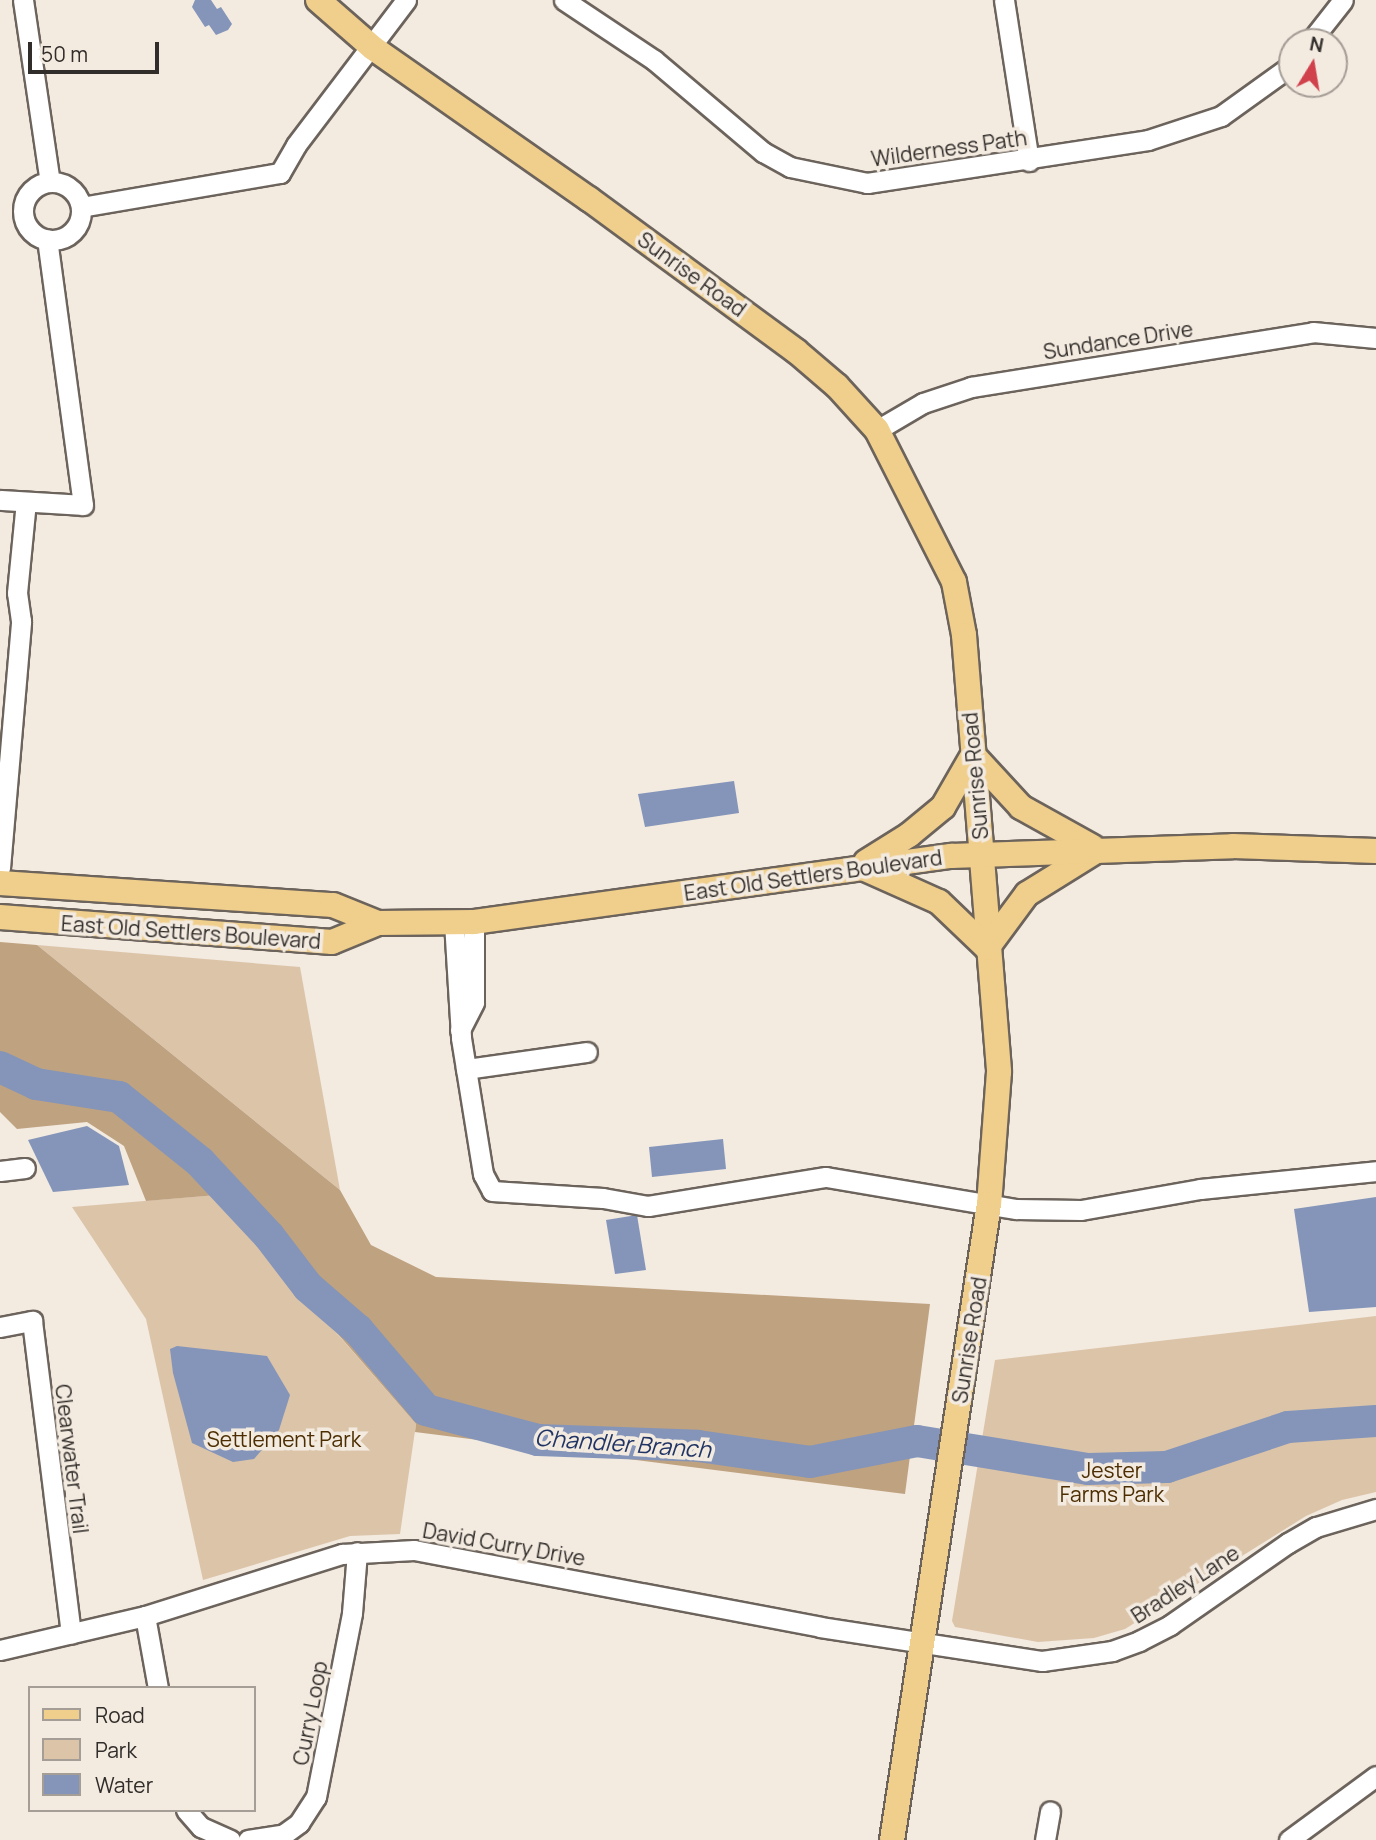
<!DOCTYPE html>
<style>
body{margin:0}
#map{position:relative;width:1376px;height:1840px;overflow:hidden;background:#f3eae0;font-family:Manrope,sans-serif}
div>[style]{position:absolute}
[style*='--x']{left:calc(var(--x)*1px);top:calc(var(--y)*1px);width:calc(var(--w)*1px);rotate:calc(var(--a)*1deg)}
.green>*{inset:0;background:#dcc4a9}
.forest>*{inset:0;background:#bfa280}
.water>*{inset:0;background:#8495b9}
.river>*{height:32px;margin:-16px;padding:0 16px;transform-origin:16px;border-radius:16px;background:#8495b9}
.roads{filter:drop-shadow(2px 0 #6c645c) drop-shadow(-2px 0 #6c645c) drop-shadow(0 2px #6c645c) drop-shadow(0 -2px #6c645c)}
.minor>*{height:19px;margin:-9.5px;padding:0 9.5px;transform-origin:9.5px;border-radius:9.5px;background:#fff}
.minor>.ring{margin:-9.5px;padding:0;box-sizing:content-box;background:none;border:19px solid #fff;border-radius:50%}
.major>*{height:24px;margin:-12px;padding:0 12px;transform-origin:12px;border-radius:12px;background:#f0ce8b}
span{translate:-50% -50%;white-space:nowrap;text-align:center;line-height:1.15;-webkit-text-stroke:7px #f3eae0;paint-order:stroke}
.street-label{font-size:21px;color:#312d2a}
.park-label{font-size:21px;color:#4c2e02}
.water-label{font-size:23px;color:#213565;font-style:italic}
.legend{position:absolute;left:28px;top:1686px;width:228px;height:126px;box-sizing:border-box;background:#f3eae0;border:2px solid #a59e97;margin:0;padding:9px 12px;list-style:none;font-size:21px;color:#312d2a}
.legend li{display:flex;align-items:center;gap:14px;height:35px}
.legend b{width:35px;border:2px solid #a59e97}
.north{position:absolute;left:1278px;top:28px;width:70px;height:70px;box-sizing:border-box;background:#f3eae0;border:2px solid #a59e97;border-radius:50%;rotate:11deg;font-size:19px;font-weight:700;line-height:28px;text-align:center;color:#312d2a}
.north::after{content:'';display:block;margin:auto;width:24px;height:32px;background:#d1414c;clip-path:polygon(50% 0,100% 100%,50% 72%,0 100%)}
.scale{position:absolute;left:28px;top:42px;width:131px;height:32px;box-sizing:border-box;border:4px solid #312d2a;border-top:0;padding-left:9px;font-size:21px;line-height:24px;white-space:nowrap;color:#312d2a;-webkit-text-stroke:5px #f3eae0;paint-order:stroke}
</style>
<div id="map">
<div class="green">
<div style="clip-path:polygon(37px 945px,300px 967px,340px 1190px)"></div>
<div style="clip-path:polygon(216px 1195px,416px 1424px,400px 1534px,350px 1536px,203px 1580px,146px 1319px,72px 1207px)"></div>
<div style="clip-path:polygon(1376px 1316px,1376px 1492px,1342px 1500px,1306px 1516px,1125px 1629px,1094px 1638px,1038px 1642px,955px 1627px,952px 1621px,995px 1360px)"></div>
</div>
<div class="forest">
<div style="clip-path:polygon(0 942px,37px 945px,340px 1190px,371px 1245px,436px 1277px,930px 1304px,905px 1494px,415px 1432px,416px 1424px,217px 1195px,146px 1201px,124px 1146px,87px 1122px,17px 1129px,0 1112px)"></div>
</div>
<div class="water">
<div style="clip-path:polygon(195px 0,211px 0,217px 9px,221px 7px,232px 24px,228px 30px,216px 35px,209px 25px,205px 27px,192px 7px)"></div>
<div style="clip-path:polygon(734px 781px,739px 813px,645px 827px,638px 794px)"></div>
<div style="clip-path:polygon(87px 1126px,119px 1146px,129px 1185px,53px 1192px,28px 1140px)"></div>
<div style="clip-path:polygon(723px 1139px,726px 1169px,652px 1177px,649px 1147px)"></div>
<div style="clip-path:polygon(1376px 1197px,1376px 1307px,1309px 1312px,1294px 1209px)"></div>
<div style="clip-path:polygon(637px 1215px,646px 1270px,615px 1274px,606px 1220px)"></div>
<div style="clip-path:polygon(177px 1346px,267px 1356px,290px 1395px,279px 1430px,254px 1459px,233px 1462px,192px 1443px,173px 1373px,170px 1349px)"></div>
</div>
<div class="river">
<div style="--x:0;--y:1067;--w:40;--a:25"></div>
<div style="--x:36;--y:1084;--w:84;--a:8.9"></div>
<div style="--x:119;--y:1097;--w:104;--a:38.7"></div>
<div style="--x:200;--y:1162;--w:101;--a:47"></div>
<div style="--x:269;--y:1236;--w:64;--a:52.6"></div>
<div style="--x:308;--y:1287;--w:66;--a:40.7"></div>
<div style="--x:358;--y:1330;--w:105;--a:49.6"></div>
<div style="--x:426;--y:1410;--w:116;--a:15"></div>
<div style="--x:538;--y:1440;--w:160;--a:2.1"></div>
<div style="--x:698;--y:1446;--w:113;--a:8.1"></div>
<div style="--x:810;--y:1462;--w:109;--a:-11.1"></div>
<div style="--x:917;--y:1441;--w:173;--a:9.3"></div>
<div style="--x:1088;--y:1469;--w:79;--a:-1.5"></div>
<div style="--x:1167;--y:1467;--w:127;--a:-18.3"></div>
<div style="--x:1288;--y:1427;--w:88;--a:-3.9"></div>
</div>
<div class="roads">
<div class="minor">
<div style="--x:23;--y:0;--w:184;--a:81.6"></div>
<div style="--x:564;--y:0;--w:108;--a:33.7"></div>
<div style="--x:654;--y:60;--w:143;--a:40.2"></div>
<div style="--x:763;--y:152;--w:31;--a:29"></div>
<div style="--x:790;--y:167;--w:79;--a:11.7"></div>
<div style="--x:867;--y:183;--w:284;--a:-8.7"></div>
<div style="--x:1148;--y:140;--w:77;--a:-18.2"></div>
<div style="--x:1221;--y:116;--w:87;--a:-35.7"></div>
<div style="--x:1004;--y:0;--w:163;--a:81.2"></div>
<div style="--x:1310;--y:42;--w:53;--a:-51.8"></div>
<div class="ring" style="left:23px;top:182px;width:39px;height:39px"></div>
<div style="--x:81;--y:207;--w:202;--a:-9.7"></div>
<div style="--x:280;--y:173;--w:32;--a:-60"></div>
<div style="--x:296;--y:145;--w:182;--a:-52.8"></div>
<div style="--x:877;--y:430;--w:53;--a:-30.4"></div>
<div style="--x:923;--y:403;--w:51;--a:-18.4"></div>
<div style="--x:971;--y:387;--w:346;--a:-9.1"></div>
<div style="--x:1313;--y:332;--w:63;--a:5.4"></div>
<div style="--x:0;--y:500;--w:83;--a:3.4"></div>
<div style="--x:83;--y:505;--w:268;--a:-97.7"></div>
<div style="--x:0;--y:868;--w:248;--a:-85.1"></div>
<div style="--x:21;--y:621;--w:28;--a:-98"></div>
<div style="--x:17;--y:593;--w:91;--a:-84.4"></div>
<div style="--x:454;--y:922;--w:116;--a:86.5"></div>
<div style="--x:461;--y:1038;--w:138;--a:80.8"></div>
<div style="--x:483;--y:1174;--w:19;--a:62"></div>
<div style="--x:492;--y:1191;--w:111;--a:3.6"></div>
<div style="--x:603;--y:1198;--w:46;--a:10.1"></div>
<div style="--x:648;--y:1206;--w:180;--a:-9.3"></div>
<div style="--x:826;--y:1177;--w:193;--a:9.6"></div>
<div style="--x:1016;--y:1209;--w:65;--a:0.9"></div>
<div style="--x:1081;--y:1210;--w:121;--a:-10"></div>
<div style="--x:1200;--y:1189;--w:177;--a:-5.8"></div>
<div style="--x:460;--y:1030;--w:31;--a:-63"></div>
<div style="--x:474;--y:1002;--w:80;--a:-90"></div>
<div style="--x:466;--y:1069;--w:122;--a:-8"></div>
<div style="--x:0;--y:1171;--w:25;--a:-7"></div>
<div style="--x:0;--y:1327;--w:33;--a:-11"></div>
<div style="--x:32;--y:1321;--w:315;--a:82.9"></div>
<div style="--x:145;--y:1616;--w:73;--a:79.8"></div>
<div style="--x:0;--y:1650;--w:149;--a:-13.2"></div>
<div style="--x:145;--y:1616;--w:207;--a:-17.5"></div>
<div style="--x:342;--y:1554;--w:72;--a:-3.2"></div>
<div style="--x:414;--y:1550;--w:413;--a:10.7"></div>
<div style="--x:820;--y:1627;--w:225;--a:8.7"></div>
<div style="--x:1042;--y:1661;--w:71;--a:-8.1"></div>
<div style="--x:1112;--y:1651;--w:29;--a:-20"></div>
<div style="--x:1139;--y:1641;--w:35;--a:-27"></div>
<div style="--x:1170;--y:1625;--w:144;--a:-34.8"></div>
<div style="--x:1288;--y:1543;--w:32;--a:-30"></div>
<div style="--x:1316;--y:1527;--w:63;--a:-16.7"></div>
<div style="--x:186;--y:1810;--w:23;--a:49"></div>
<div style="--x:201;--y:1827;--w:32;--a:24"></div>
<div style="--x:248;--y:1840;--w:36;--a:-9"></div>
<div style="--x:284;--y:1834;--w:19;--a:-36"></div>
<div style="--x:299;--y:1823;--w:31;--a:-57"></div>
<div style="--x:316;--y:1797;--w:187;--a:-78.9"></div>
<div style="--x:352;--y:1613;--w:61;--a:-85.3"></div>
<div style="--x:1045;--y:1840;--w:29;--a:-80"></div>
<div style="--x:1289;--y:1840;--w:108;--a:-36.3"></div>
</div>
<div class="major">
<div style="--x:318;--y:0;--w:73;--a:41.1"></div>
<div style="--x:373;--y:48;--w:264;--a:35"></div>
<div style="--x:589;--y:199;--w:257;--a:36.3"></div>
<div style="--x:796;--y:351;--w:54;--a:40.5"></div>
<div style="--x:837;--y:386;--w:59;--a:47.7"></div>
<div style="--x:877;--y:430;--w:170;--a:63.1"></div>
<div style="--x:954;--y:582;--w:54;--a:79.3"></div>
<div style="--x:964;--y:635;--w:438;--a:85.4"></div>
<div style="--x:999;--y:1072;--w:132;--a:94.3"></div>
<div style="--x:989;--y:1204;--w:643;--a:98.67"></div>
<div style="--x:973;--y:755;--w:71;--a:47.3"></div>
<div style="--x:1021;--y:807;--w:82;--a:29.1"></div>
<div style="--x:866;--y:862;--w:51;--a:-32.1"></div>
<div style="--x:909;--y:835;--w:44;--a:-39.5"></div>
<div style="--x:943;--y:807;--w:60;--a:-60"></div>
<div style="--x:863;--y:868;--w:83;--a:24.1"></div>
<div style="--x:939;--y:902;--w:66;--a:43.8"></div>
<div style="--x:987;--y:948;--w:67;--a:-53.5"></div>
<div style="--x:1027;--y:894;--w:78;--a:-31.8"></div>
<div style="--x:0;--y:883;--w:334;--a:3.8"></div>
<div style="--x:333;--y:905;--w:48;--a:21.8"></div>
<div style="--x:378;--y:923;--w:96;--a:-0.6"></div>
<div style="--x:474;--y:922;--w:482;--a:-7.9"></div>
<div style="--x:951;--y:856;--w:282;--a:-2"></div>
<div style="--x:1233;--y:846;--w:143;--a:2"></div>
<div style="--x:0;--y:917;--w:333;--a:4.3"></div>
<div style="--x:332;--y:942;--w:50;--a:-22.4"></div>
</div>
</div>
<div class="street-label">
<span style="left:949px;top:148px;rotate:-8deg">Wilderness Path</span>
<span style="left:692px;top:274px;rotate:36deg">Sunrise Road</span>
<span style="left:1118px;top:340px;rotate:-9deg">Sundance Drive</span>
<span style="left:975px;top:776px;rotate:-95deg">Sunrise Road</span>
<span style="left:813px;top:875px;rotate:-8deg">East Old Settlers Boulevard</span>
<span style="left:191px;top:932px;rotate:4deg">East Old Settlers Boulevard</span>
<span style="left:969px;top:1340px;rotate:-81deg">Sunrise Road</span>
<span style="left:72px;top:1459px;rotate:83deg">Clearwater Trail</span>
<span style="left:504px;top:1544px;rotate:10deg">David Curry Drive</span>
<span style="left:1185px;top:1584px;rotate:-33deg">Bradley Lane</span>
<span style="left:310px;top:1713px;rotate:-79deg">Curry Loop</span>
</div>
<div class="park-label">
<span style="left:284px;top:1439px">Settlement Park</span>
<span style="left:1112px;top:1482px">Jester<br>Farms Park</span>
</div>
<div class="water-label">
<span style="left:623px;top:1443px;rotate:4deg">Chandler Branch</span>
</div>
<ul class="legend">
<li><b style="height:9px;background:#f0ce8b"></b>Road</li>
<li><b style="height:19px;background:#dcc4a9"></b>Park</li>
<li><b style="height:19px;background:#8495b9"></b>Water</li>
</ul>
<div class="north">N</div>
<div class="scale">50 m</div>
</div>
